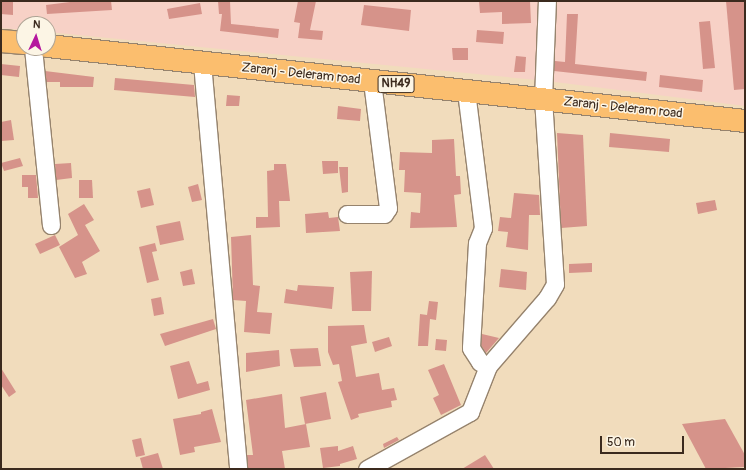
<!DOCTYPE html>
<style>
body{margin:0}
#map{position:relative;width:746px;height:470px;overflow:hidden;background:#f1dcbc;font-family:Pangolin,sans-serif}
div>[style]{position:absolute}
[style*='--x']{left:calc(var(--x)*1px);top:calc(var(--y)*1px);width:calc(var(--w)*1px);rotate:calc(var(--a)*1deg)}
.built>*{inset:0;background:#f7d1c6}
.building>*{inset:0;background:#d6938a}
.roads{filter:drop-shadow(1px 0 #96836d) drop-shadow(-1px 0 #96836d) drop-shadow(0 1px #96836d) drop-shadow(0 -1px #96836d)}
.minor>*{height:17px;margin:-8.5px;padding:0 8.5px;transform-origin:8.5px;border-radius:8.5px;background:#fff}
.highway>*{height:22px;margin:-11px;padding:0 11px;transform-origin:11px;border-radius:11px;background:#fbbe6e}
span{translate:-50% -50%;white-space:nowrap;text-align:center;line-height:1.15;-webkit-text-stroke:3px #fcf5e5;paint-order:stroke}
.shield-label span{padding:1px 3px;background:#fcf5e5;border:1px solid;border-radius:3px;-webkit-text-stroke-width:0}
.shield-label{font-size:12px;color:#3b2a1e;font-weight:700}
.street-label{font-size:13px;color:#3b2a1e}
.frame{position:absolute;inset:0;border:2px solid #3b2a1e;pointer-events:none}
.north{position:absolute;left:16px;top:16px;width:40px;height:40px;box-sizing:border-box;background:#fcf5e5;border:1px solid #afa495;border-radius:50%;rotate:4deg;font-size:11px;font-weight:700;line-height:16px;text-align:center;color:#3b2a1e}
.north::after{content:'';display:block;margin:auto;width:14px;height:18px;background:#b5179e;clip-path:polygon(50% 0,100% 100%,50% 72%,0 100%)}
.scale{position:absolute;left:600px;top:436px;width:84px;height:18px;box-sizing:border-box;border:2px solid #3b2a1e;border-top:0;padding-left:5px;font-size:12px;line-height:14px;white-space:nowrap;color:#3b2a1e;-webkit-text-stroke:3px #fcf5e5;paint-order:stroke}
</style>
<div id="map">
<div class="built">
<div style="clip-path:polygon(1px 1px,542px 1px,537px 80px,48px 32px,48px 24px,24px 24px,24px 30px,1px 28px)"></div>
<div style="clip-path:polygon(555px 1px,745px 1px,745px 106px,547px 81px)"></div>
</div>
<div class="building">
<div style="clip-path:polygon(1px 1px,13px 1px,13px 15px,1px 14px)"></div>
<div style="clip-path:polygon(78px 1px,111px 1px,112px 10px,47px 14px,46px 5px)"></div>
<div style="clip-path:polygon(218px 1px,230px 1px,231px 24px,279px 29px,278px 38px,220px 31px,222px 14px,219px 14px)"></div>
<div style="clip-path:polygon(298px 1px,316px 1px,310px 30px,323px 31px,322px 40px,298px 38px,300px 23px,294px 22px)"></div>
<div style="clip-path:polygon(479px 1px,530px 1px,531px 23px,502px 24px,502px 12px,480px 13px)"></div>
<div style="clip-path:polygon(726px 1px,745px 1px,745px 89px,734px 90px)"></div>
<div style="clip-path:polygon(200px 3px,202px 14px,169px 19px,167px 9px)"></div>
<div style="clip-path:polygon(364px 5px,411px 10px,409px 31px,361px 25px)"></div>
<div style="clip-path:polygon(567px 14px,578px 14px,575px 64px,647px 72px,646px 81px,554px 71px,555px 61px,565px 62px)"></div>
<div style="clip-path:polygon(710px 21px,715px 68px,703px 69px,699px 22px)"></div>
<div style="clip-path:polygon(477px 30px,504px 32px,503px 44px,476px 42px)"></div>
<div style="clip-path:polygon(452px 48px,468px 48px,468px 60px,453px 60px)"></div>
<div style="clip-path:polygon(516px 56px,526px 57px,525px 72px,514px 72px)"></div>
<div style="clip-path:polygon(1px 64px,20px 66px,19px 77px,1px 75px)"></div>
<div style="clip-path:polygon(45px 71px,94px 77px,93px 87px,60px 87px,60px 82px,46px 82px)"></div>
<div style="clip-path:polygon(660px 75px,703px 80px,702px 92px,659px 87px)"></div>
<div style="clip-path:polygon(115px 78px,194px 85px,195px 97px,114px 90px)"></div>
<div style="clip-path:polygon(227px 95px,240px 96px,239px 106px,226px 106px)"></div>
<div style="clip-path:polygon(338px 106px,361px 109px,360px 121px,337px 119px)"></div>
<div style="clip-path:polygon(11px 120px,14px 140px,1px 141px,1px 122px)"></div>
<div style="clip-path:polygon(557px 133px,583px 135px,587px 226px,561px 228px)"></div>
<div style="clip-path:polygon(610px 133px,670px 139px,669px 152px,609px 147px)"></div>
<div style="clip-path:polygon(454px 139px,456px 176px,460px 176px,461px 194px,454px 195px,457px 227px,410px 228px,411px 212px,420px 213px,421px 193px,404px 192px,405px 170px,399px 170px,400px 152px,432px 153px,432px 140px)"></div>
<div style="clip-path:polygon(20px 158px,23px 166px,4px 171px,1px 163px)"></div>
<div style="clip-path:polygon(322px 161px,338px 161px,338px 173px,323px 174px)"></div>
<div style="clip-path:polygon(71px 163px,72px 178px,56px 180px,55px 164px)"></div>
<div style="clip-path:polygon(274px 164px,286px 164px,290px 201px,279px 201px,280px 227px,256px 228px,256px 217px,268px 217px,267px 171px,274px 170px)"></div>
<div style="clip-path:polygon(339px 167px,348px 167px,348px 192px,342px 193px)"></div>
<div style="clip-path:polygon(22px 175px,36px 175px,38px 198px,28px 198px,28px 187px,22px 187px)"></div>
<div style="clip-path:polygon(79px 180px,92px 180px,93px 198px,79px 198px)"></div>
<div style="clip-path:polygon(198px 184px,202px 200px,192px 202px,188px 187px)"></div>
<div style="clip-path:polygon(150px 188px,154px 205px,141px 208px,137px 191px)"></div>
<div style="clip-path:polygon(514px 193px,539px 195px,540px 215px,529px 215px,528px 250px,506px 247px,508px 232px,498px 231px,500px 217px,511px 218px)"></div>
<div style="clip-path:polygon(715px 200px,717px 210px,698px 214px,696px 203px)"></div>
<div style="clip-path:polygon(84px 204px,94px 220px,85px 225px,100px 251px,82px 262px,87px 274px,75px 278px,59px 247px,78px 235px,68px 214px)"></div>
<div style="clip-path:polygon(328px 212px,329px 218px,338px 217px,340px 231px,306px 233px,305px 214px)"></div>
<div style="clip-path:polygon(180px 221px,184px 240px,160px 245px,156px 226px)"></div>
<div style="clip-path:polygon(55px 235px,60px 245px,40px 254px,35px 244px)"></div>
<div style="clip-path:polygon(251px 235px,253px 285px,260px 286px,257px 312px,272px 313px,270px 334px,244px 332px,246px 301px,233px 300px,231px 237px)"></div>
<div style="clip-path:polygon(155px 243px,157px 251px,152px 252px,159px 280px,147px 283px,139px 247px)"></div>
<div style="clip-path:polygon(592px 263px,592px 272px,569px 273px,569px 264px)"></div>
<div style="clip-path:polygon(192px 269px,195px 284px,183px 286px,180px 272px)"></div>
<div style="clip-path:polygon(501px 269px,527px 272px,526px 290px,499px 287px)"></div>
<div style="clip-path:polygon(372px 271px,371px 311px,352px 311px,350px 272px)"></div>
<div style="clip-path:polygon(298px 285px,334px 287px,332px 309px,284px 303px,286px 289px,297px 291px)"></div>
<div style="clip-path:polygon(161px 297px,164px 314px,154px 316px,151px 299px)"></div>
<div style="clip-path:polygon(429px 301px,438px 302px,436px 320px,430px 319px,428px 346px,418px 346px,420px 314px,427px 315px)"></div>
<div style="clip-path:polygon(213px 319px,216px 329px,165px 346px,160px 334px)"></div>
<div style="clip-path:polygon(364px 325px,367px 343px,351px 346px,356px 377px,379px 373px,382px 390px,394px 388px,397px 400px,391px 401px,392px 407px,358px 414px,359px 417px,351px 420px,338px 382px,342px 381px,339px 364px,333px 365px,328px 352px,328px 326px)"></div>
<div style="clip-path:polygon(482px 334px,499px 338px,486px 353px,481px 345px)"></div>
<div style="clip-path:polygon(389px 337px,392px 346px,375px 352px,372px 342px)"></div>
<div style="clip-path:polygon(436px 339px,447px 340px,446px 351px,435px 350px)"></div>
<div style="clip-path:polygon(318px 348px,321px 366px,294px 367px,290px 349px)"></div>
<div style="clip-path:polygon(279px 350px,280px 366px,246px 372px,246px 353px)"></div>
<div style="clip-path:polygon(189px 361px,197px 384px,208px 381px,210px 390px,178px 399px,170px 366px)"></div>
<div style="clip-path:polygon(444px 364px,461px 405px,441px 415px,433px 398px,439px 395px,428px 370px)"></div>
<div style="clip-path:polygon(1px 368px,16px 392px,9px 397px,1px 385px)"></div>
<div style="clip-path:polygon(326px 392px,331px 419px,305px 424px,300px 397px)"></div>
<div style="clip-path:polygon(282px 394px,285px 428px,306px 424px,310px 447px,282px 451px,285px 469px,248px 469px,247px 455px,253px 455px,246px 400px)"></div>
<div style="clip-path:polygon(212px 409px,221px 442px,194px 447px,195px 452px,180px 455px,173px 419px,201px 414px,201px 412px)"></div>
<div style="clip-path:polygon(725px 419px,745px 455px,745px 467px,706px 469px,682px 424px)"></div>
<div style="clip-path:polygon(397px 437px,399px 440px,384px 448px,383px 444px)"></div>
<div style="clip-path:polygon(141px 438px,145px 455px,136px 457px,132px 440px)"></div>
<div style="clip-path:polygon(338px 446px,338px 451px,353px 446px,357px 459px,340px 464px,340px 466px,323px 468px,320px 448px)"></div>
<div style="clip-path:polygon(158px 453px,163px 469px,143px 469px,140px 458px)"></div>
<div style="clip-path:polygon(485px 455px,494px 469px,462px 469px)"></div>
</div>
<div class="roads">
<div class="minor">
<div style="--x:33;--y:48;--w:178;--a:84.2"></div>
<div style="--x:202;--y:63;--w:408;--a:84.9"></div>
<div style="--x:466;--y:91;--w:138;--a:82.9"></div>
<div style="--x:483;--y:228;--w:16;--a:112"></div>
<div style="--x:477;--y:243;--w:105;--a:93.3"></div>
<div style="--x:471;--y:348;--w:17;--a:57"></div>
<div style="--x:480;--y:362;--w:9;--a:27"></div>
<div style="--x:347;--y:214;--w:37;--a:0"></div>
<div style="--x:384;--y:214;--w:7;--a:-56"></div>
<div style="--x:388;--y:208;--w:127;--a:-97.2"></div>
<div style="--x:367;--y:469;--w:118;--a:-29"></div>
<div style="--x:470;--y:412;--w:49;--a:-68.6"></div>
<div style="--x:488;--y:366;--w:90;--a:-49.1"></div>
<div style="--x:547;--y:298;--w:16;--a:-60"></div>
<div style="--x:555;--y:284;--w:185;--a:-93.7"></div>
<div style="--x:543;--y:99;--w:98;--a:-87.7"></div>
</div>
<div class="highway">
<div style="--x:1;--y:41;--w:23;--a:5"></div>
<div style="--x:48;--y:46;--w:701;--a:6.14"></div>
</div>
</div>
<div class="shield-label">
<span style="left:396px;top:84px">NH49</span>
</div>
<div class="street-label">
<span style="left:301px;top:74px;rotate:6deg">Zaranj - Deleram road</span>
<span style="left:623px;top:108px;rotate:6deg">Zaranj - Deleram road</span>
</div>
<div class="frame"></div>
<div class="north">N</div>
<div class="scale">50 m</div>
</div>
